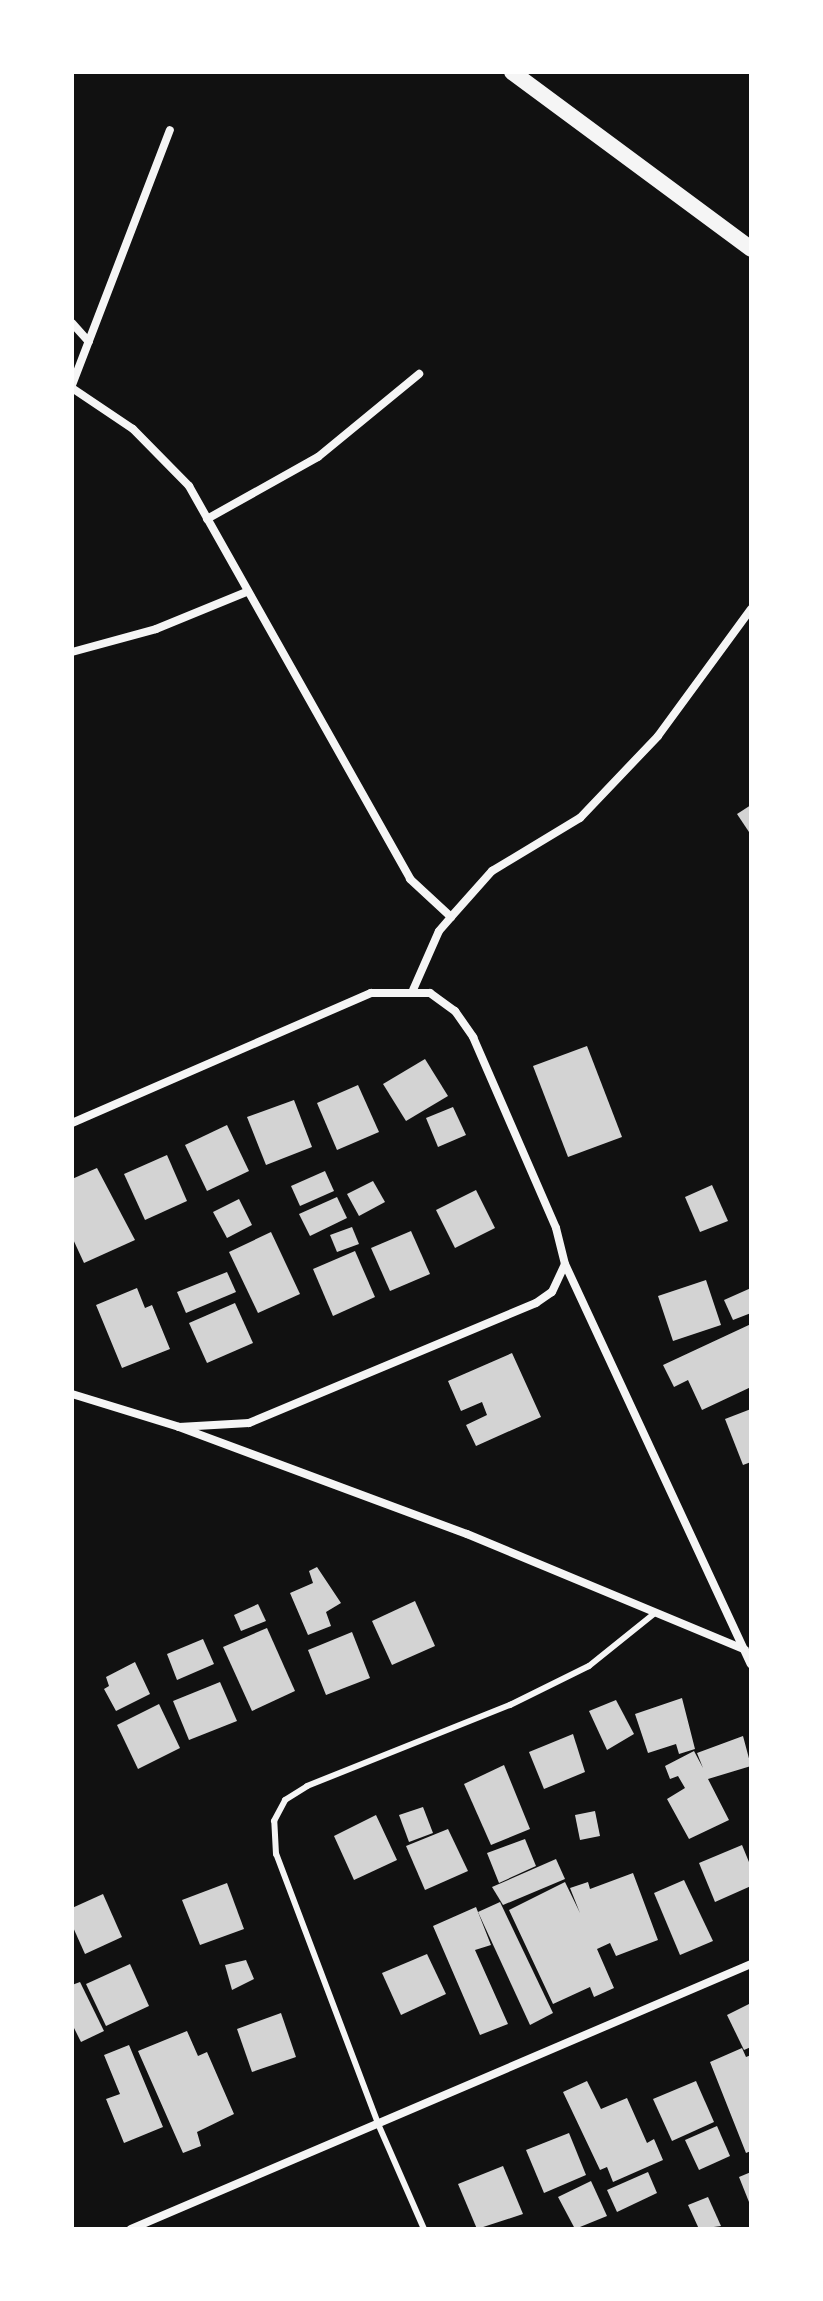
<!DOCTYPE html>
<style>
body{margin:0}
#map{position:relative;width:823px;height:2301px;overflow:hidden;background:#111;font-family:"Public Sans",sans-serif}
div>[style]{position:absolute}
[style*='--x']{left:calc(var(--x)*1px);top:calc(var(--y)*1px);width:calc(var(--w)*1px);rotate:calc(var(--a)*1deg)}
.building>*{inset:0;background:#d3d3d3}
.service>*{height:6px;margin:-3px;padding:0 3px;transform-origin:3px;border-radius:3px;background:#f5f5f5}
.minor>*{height:8px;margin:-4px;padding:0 4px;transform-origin:4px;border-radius:4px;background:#f5f5f5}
.secondary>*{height:16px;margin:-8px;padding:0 8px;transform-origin:8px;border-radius:8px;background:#f5f5f5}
span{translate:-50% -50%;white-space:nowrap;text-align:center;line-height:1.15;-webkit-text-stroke:6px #fff;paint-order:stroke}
.frame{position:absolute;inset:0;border:74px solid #fff;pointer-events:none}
</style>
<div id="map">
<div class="building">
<div style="clip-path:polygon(751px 805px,751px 835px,737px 814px)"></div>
<div style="clip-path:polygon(587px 1046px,622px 1137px,568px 1157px,533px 1066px)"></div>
<div style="clip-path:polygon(425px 1059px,448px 1096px,406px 1121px,383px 1084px)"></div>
<div style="clip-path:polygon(358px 1085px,379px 1132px,337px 1150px,317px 1103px)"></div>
<div style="clip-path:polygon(294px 1100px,312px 1147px,266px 1165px,247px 1117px)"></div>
<div style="clip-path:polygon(453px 1107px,466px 1135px,438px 1147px,426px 1118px)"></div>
<div style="clip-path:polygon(227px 1125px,249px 1171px,207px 1191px,185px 1145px)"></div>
<div style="clip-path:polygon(167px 1155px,187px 1201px,145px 1220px,124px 1174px)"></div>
<div style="clip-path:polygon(97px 1168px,135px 1240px,84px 1263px,72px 1237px,72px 1179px)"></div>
<div style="clip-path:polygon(325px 1171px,334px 1191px,300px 1206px,291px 1186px)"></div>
<div style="clip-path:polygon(373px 1181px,385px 1202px,359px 1216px,347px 1194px)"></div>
<div style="clip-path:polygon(712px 1185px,728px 1221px,700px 1232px,685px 1197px)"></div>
<div style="clip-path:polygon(476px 1190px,495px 1228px,455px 1248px,436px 1210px)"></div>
<div style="clip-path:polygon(337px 1197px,347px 1218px,310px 1236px,299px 1214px)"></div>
<div style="clip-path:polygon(239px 1199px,252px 1225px,227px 1238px,213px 1212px)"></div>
<div style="clip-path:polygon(352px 1227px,359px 1244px,337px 1252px,330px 1235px)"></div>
<div style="clip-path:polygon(411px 1231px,430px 1274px,390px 1291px,371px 1248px)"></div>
<div style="clip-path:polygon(271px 1232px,300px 1294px,258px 1313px,229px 1252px)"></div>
<div style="clip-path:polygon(355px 1251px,375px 1297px,333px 1316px,313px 1269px)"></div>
<div style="clip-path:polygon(227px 1272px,236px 1292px,186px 1313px,177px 1292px)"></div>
<div style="clip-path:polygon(706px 1280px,721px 1325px,673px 1341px,658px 1296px)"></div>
<div style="clip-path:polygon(137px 1288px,145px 1308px,152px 1305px,170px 1349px,122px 1368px,96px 1305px)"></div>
<div style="clip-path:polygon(751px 1288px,751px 1313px,733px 1320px,724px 1300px)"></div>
<div style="clip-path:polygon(235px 1303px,253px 1343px,207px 1363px,189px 1323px)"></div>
<div style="clip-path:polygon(751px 1324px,751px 1387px,702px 1410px,688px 1380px,674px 1387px,663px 1365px)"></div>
<div style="clip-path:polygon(512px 1353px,541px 1417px,476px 1446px,466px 1425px,487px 1415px,482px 1402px,461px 1411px,448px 1381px)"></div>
<div style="clip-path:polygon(751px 1409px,751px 1462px,743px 1465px,725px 1419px)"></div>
<div style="clip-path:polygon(317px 1567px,341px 1603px,326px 1612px,331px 1626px,308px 1635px,290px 1593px,313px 1583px,309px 1571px)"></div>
<div style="clip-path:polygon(415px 1601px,435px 1646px,392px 1665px,372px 1621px)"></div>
<div style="clip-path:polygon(258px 1604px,266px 1621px,241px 1631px,234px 1615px)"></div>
<div style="clip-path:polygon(267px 1628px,295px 1691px,252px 1711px,223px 1647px)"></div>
<div style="clip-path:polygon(352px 1632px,370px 1678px,326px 1695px,308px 1650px)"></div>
<div style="clip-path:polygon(203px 1639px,214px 1664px,177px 1680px,167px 1654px)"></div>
<div style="clip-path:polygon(135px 1662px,150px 1694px,116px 1711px,104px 1689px,109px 1686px,106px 1677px)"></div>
<div style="clip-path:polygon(220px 1682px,237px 1721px,189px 1740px,173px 1701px)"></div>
<div style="clip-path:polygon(682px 1698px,695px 1749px,679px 1754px,676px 1744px,648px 1753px,635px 1714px)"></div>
<div style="clip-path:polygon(616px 1700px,634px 1734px,607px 1750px,589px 1711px)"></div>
<div style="clip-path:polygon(159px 1704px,180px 1748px,138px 1769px,117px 1725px)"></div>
<div style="clip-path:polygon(573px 1734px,585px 1772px,544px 1789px,529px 1752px)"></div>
<div style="clip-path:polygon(743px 1736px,751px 1766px,708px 1779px,729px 1820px,689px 1839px,667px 1799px,685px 1788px,678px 1776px,670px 1779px,665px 1766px,694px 1751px,703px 1768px,697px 1753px)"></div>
<div style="clip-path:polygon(504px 1765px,530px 1829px,491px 1845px,464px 1784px)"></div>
<div style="clip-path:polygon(423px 1807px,433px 1833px,409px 1842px,399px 1815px)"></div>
<div style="clip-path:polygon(595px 1811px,600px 1836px,580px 1840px,575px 1815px)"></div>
<div style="clip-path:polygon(376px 1815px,397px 1860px,354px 1880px,334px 1836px)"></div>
<div style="clip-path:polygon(448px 1829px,468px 1871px,425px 1890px,406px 1846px)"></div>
<div style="clip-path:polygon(525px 1839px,536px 1866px,499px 1883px,487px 1853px)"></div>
<div style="clip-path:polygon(742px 1845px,751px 1867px,751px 1886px,715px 1902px,699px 1863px)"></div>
<div style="clip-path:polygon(556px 1859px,565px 1879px,503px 1905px,492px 1887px)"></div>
<div style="clip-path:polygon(633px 1873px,658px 1940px,616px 1956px,610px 1943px,597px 1949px,614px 1988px,594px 1997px,590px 1987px,553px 2004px,509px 1910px,565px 1882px,580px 1913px,570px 1888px,588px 1882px,590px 1889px)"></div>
<div style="clip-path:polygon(684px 1880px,713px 1941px,680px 1955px,654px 1893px)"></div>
<div style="clip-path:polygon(227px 1883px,244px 1929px,200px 1945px,182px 1900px)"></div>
<div style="clip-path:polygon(103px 1894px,122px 1937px,85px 1954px,72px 1925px,72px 1908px)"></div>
<div style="clip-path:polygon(500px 1902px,553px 2013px,530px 2025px,478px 1912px)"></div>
<div style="clip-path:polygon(476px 1907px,491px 1945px,475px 1950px,508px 2024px,480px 2035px,433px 1926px)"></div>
<div style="clip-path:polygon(427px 1954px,446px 1994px,401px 2015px,382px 1973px)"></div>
<div style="clip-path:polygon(246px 1960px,254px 1979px,232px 1990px,225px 1965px)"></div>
<div style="clip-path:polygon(130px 1964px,149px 2006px,106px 2026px,86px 1984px)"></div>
<div style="clip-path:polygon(80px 1982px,104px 2031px,81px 2042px,72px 2024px,72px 1985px)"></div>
<div style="clip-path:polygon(749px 2004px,751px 2047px,744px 2050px,727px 2015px)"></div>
<div style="clip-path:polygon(281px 2013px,296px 2057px,252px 2072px,237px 2029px)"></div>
<div style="clip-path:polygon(187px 2031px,198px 2056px,207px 2052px,234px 2114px,197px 2132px,201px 2146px,183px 2153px,138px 2051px)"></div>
<div style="clip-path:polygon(129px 2045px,163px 2127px,124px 2143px,106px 2099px,120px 2094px,104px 2055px)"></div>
<div style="clip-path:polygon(742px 2048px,746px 2057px,751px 2055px,751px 2151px,746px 2153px,710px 2062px)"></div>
<div style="clip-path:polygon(587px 2081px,601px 2109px,627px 2098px,647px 2143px,654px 2139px,663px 2160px,613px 2182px,607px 2167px,600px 2170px,563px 2092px)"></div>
<div style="clip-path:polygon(696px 2081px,714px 2122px,672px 2141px,653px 2099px)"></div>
<div style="clip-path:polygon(717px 2126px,730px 2156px,699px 2170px,685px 2140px)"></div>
<div style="clip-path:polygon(569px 2133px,586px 2175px,544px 2193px,526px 2150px)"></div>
<div style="clip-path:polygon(503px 2166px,523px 2214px,477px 2229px,458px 2184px)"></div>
<div style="clip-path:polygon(648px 2172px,657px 2193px,617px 2212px,607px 2190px)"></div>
<div style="clip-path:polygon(751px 2172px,751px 2207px,739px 2177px)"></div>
<div style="clip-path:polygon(591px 2181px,607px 2216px,575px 2229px,558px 2197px)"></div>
<div style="clip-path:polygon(708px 2197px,721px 2226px,699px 2229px,688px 2205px)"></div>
</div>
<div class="service">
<div style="--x:424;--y:2229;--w:112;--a:-113.6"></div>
<div style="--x:379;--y:2126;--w:291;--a:-110.7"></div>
<div style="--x:276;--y:1854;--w:33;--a:-93"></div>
<div style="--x:274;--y:1821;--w:24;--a:-62"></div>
<div style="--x:285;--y:1800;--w:26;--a:-32"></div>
<div style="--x:307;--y:1786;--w:219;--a:-21.8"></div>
<div style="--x:510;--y:1705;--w:88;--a:-26.3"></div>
<div style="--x:589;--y:1666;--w:85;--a:-38.8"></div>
</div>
<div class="minor">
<div style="--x:72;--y:323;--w:25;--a:48"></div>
<div style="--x:72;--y:385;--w:273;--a:-69"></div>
<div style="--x:72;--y:388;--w:73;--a:33.9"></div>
<div style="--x:133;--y:429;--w:80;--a:45.5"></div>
<div style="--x:189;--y:486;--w:451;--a:60.6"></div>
<div style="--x:410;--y:879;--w:56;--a:42.8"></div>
<div style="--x:207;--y:519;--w:127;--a:-29.2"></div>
<div style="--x:318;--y:457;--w:131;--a:-39.4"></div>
<div style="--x:72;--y:652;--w:87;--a:-15.3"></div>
<div style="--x:156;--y:629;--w:97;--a:-22.3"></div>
<div style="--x:413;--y:990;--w:64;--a:-66.2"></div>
<div style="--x:439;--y:931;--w:18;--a:-49"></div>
<div style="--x:451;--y:917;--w:62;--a:-48.3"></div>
<div style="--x:492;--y:871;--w:103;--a:-31.1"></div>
<div style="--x:580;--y:818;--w:113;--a:-46.4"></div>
<div style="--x:658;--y:736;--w:157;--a:-53.8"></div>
<div style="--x:72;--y:1123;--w:326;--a:-23.5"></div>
<div style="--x:371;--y:993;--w:59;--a:0"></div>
<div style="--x:430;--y:993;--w:31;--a:36"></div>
<div style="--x:455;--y:1011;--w:32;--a:55"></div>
<div style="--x:473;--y:1037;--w:208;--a:66.5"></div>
<div style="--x:556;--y:1228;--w:37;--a:76"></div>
<div style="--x:565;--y:1264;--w:441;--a:65.1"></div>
<div style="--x:72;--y:1394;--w:112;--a:17.1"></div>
<div style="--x:179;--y:1427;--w:70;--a:-3.3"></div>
<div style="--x:249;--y:1423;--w:311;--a:-22.7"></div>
<div style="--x:536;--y:1303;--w:19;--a:-35"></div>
<div style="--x:552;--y:1292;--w:29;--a:-65"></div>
<div style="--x:179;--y:1427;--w:307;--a:20.4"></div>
<div style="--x:467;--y:1534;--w:301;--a:22.6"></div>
<div style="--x:131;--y:2229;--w:674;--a:-23.14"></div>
</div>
<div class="secondary">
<div style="--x:512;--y:72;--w:297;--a:36.5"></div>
</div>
<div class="frame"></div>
</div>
